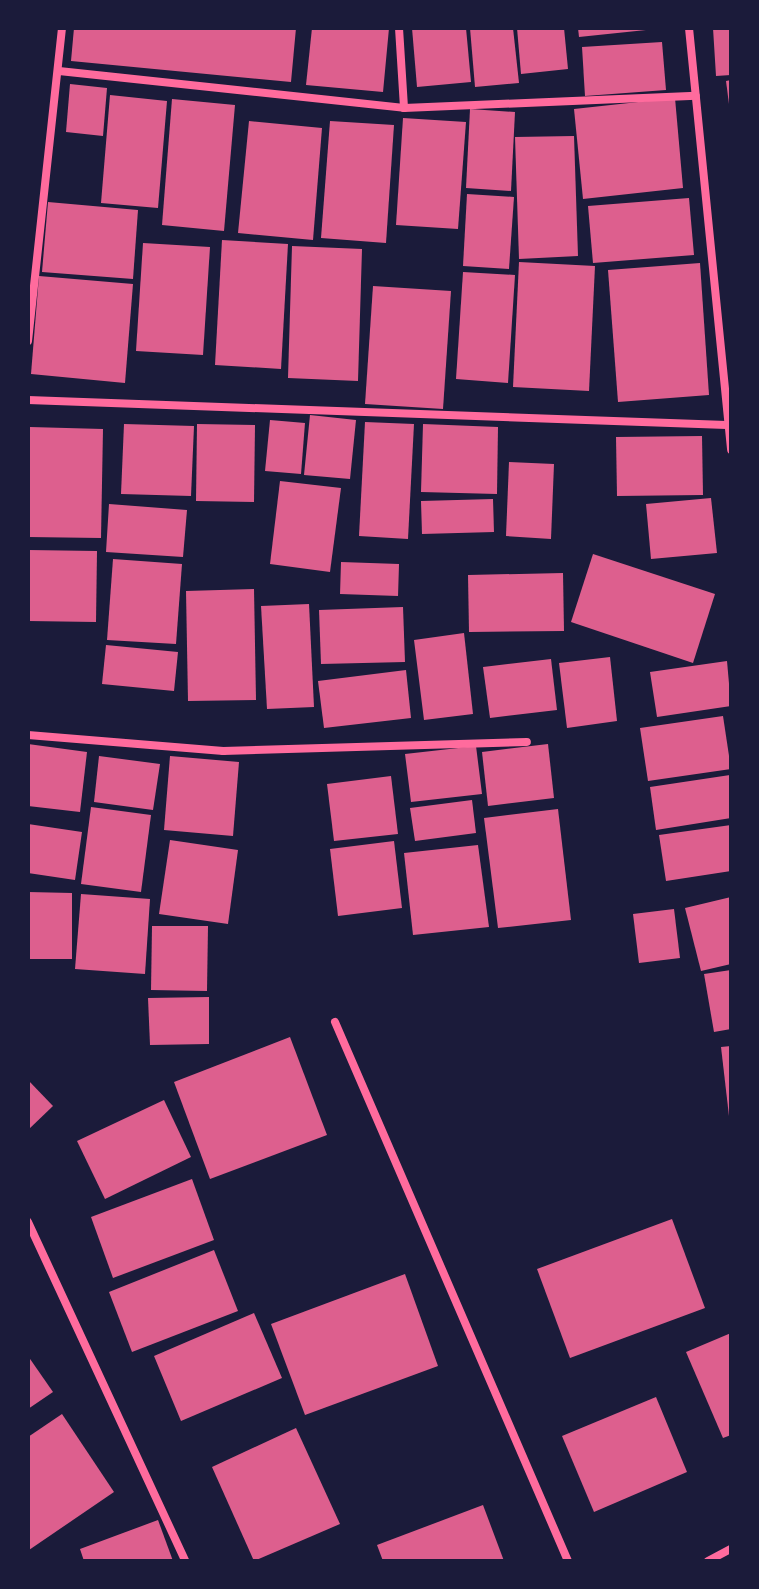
<!DOCTYPE html>
<style>
body{margin:0}
#map{position:relative;width:759px;height:1589px;overflow:hidden;background:#1b1b3a;font-family:"Noto Serif",serif}
div>[style]{position:absolute}
[style*='--x']{left:calc(var(--x)*1px);top:calc(var(--y)*1px);width:calc(var(--w)*1px);rotate:calc(var(--a)*1deg)}
.building>*{inset:0;background:#dd5f8e}
.minor>*{height:8px;margin:-4px;padding:0 4px;transform-origin:4px;border-radius:4px;background:#ff6b9d}
span{translate:-50% -50%;white-space:nowrap;text-align:center;line-height:1.15;-webkit-text-stroke:6px #1b1b3a;paint-order:stroke}
.frame{position:absolute;inset:0;border:30px solid #1b1b3a;pointer-events:none}
</style>
<div id="map">
<div class="building">
<div style="clip-path:polygon(74px 28px,296px 28px,291px 82px,71px 61px)"></div>
<div style="clip-path:polygon(312px 28px,389px 28px,383px 92px,306px 85px)"></div>
<div style="clip-path:polygon(412px 28px,466px 28px,471px 82px,417px 87px)"></div>
<div style="clip-path:polygon(470px 28px,513px 28px,519px 83px,475px 87px)"></div>
<div style="clip-path:polygon(517px 28px,564px 28px,568px 69px,521px 74px)"></div>
<div style="clip-path:polygon(578px 28px,645px 28px,646px 30px,579px 37px)"></div>
<div style="clip-path:polygon(713px 28px,731px 28px,731px 75px,716px 76px)"></div>
<div style="clip-path:polygon(662px 42px,666px 90px,585px 96px,582px 47px)"></div>
<div style="clip-path:polygon(731px 80px,731px 104px,729px 104px,726px 81px)"></div>
<div style="clip-path:polygon(70px 84px,107px 88px,103px 136px,66px 132px)"></div>
<div style="clip-path:polygon(110px 95px,167px 101px,158px 208px,101px 203px)"></div>
<div style="clip-path:polygon(675px 98px,683px 188px,583px 199px,574px 109px)"></div>
<div style="clip-path:polygon(172px 99px,235px 105px,224px 231px,162px 225px)"></div>
<div style="clip-path:polygon(470px 109px,515px 112px,511px 191px,466px 188px)"></div>
<div style="clip-path:polygon(403px 118px,466px 122px,458px 229px,396px 225px)"></div>
<div style="clip-path:polygon(249px 121px,322px 128px,313px 240px,238px 233px)"></div>
<div style="clip-path:polygon(330px 121px,394px 125px,386px 243px,321px 238px)"></div>
<div style="clip-path:polygon(574px 136px,578px 256px,519px 259px,515px 137px)"></div>
<div style="clip-path:polygon(467px 194px,514px 197px,509px 269px,463px 266px)"></div>
<div style="clip-path:polygon(689px 198px,694px 255px,593px 263px,588px 206px)"></div>
<div style="clip-path:polygon(48px 202px,138px 210px,133px 279px,42px 272px)"></div>
<div style="clip-path:polygon(222px 240px,288px 244px,281px 369px,215px 365px)"></div>
<div style="clip-path:polygon(143px 243px,210px 247px,203px 355px,136px 351px)"></div>
<div style="clip-path:polygon(292px 246px,362px 249px,358px 381px,288px 378px)"></div>
<div style="clip-path:polygon(519px 262px,595px 266px,589px 391px,513px 387px)"></div>
<div style="clip-path:polygon(700px 263px,709px 395px,618px 402px,608px 270px)"></div>
<div style="clip-path:polygon(463px 272px,515px 275px,508px 383px,456px 379px)"></div>
<div style="clip-path:polygon(39px 276px,133px 284px,125px 383px,31px 374px)"></div>
<div style="clip-path:polygon(373px 286px,451px 291px,443px 409px,365px 404px)"></div>
<div style="clip-path:polygon(310px 415px,356px 420px,350px 479px,304px 475px)"></div>
<div style="clip-path:polygon(270px 420px,305px 423px,301px 474px,265px 471px)"></div>
<div style="clip-path:polygon(365px 422px,414px 424px,408px 539px,359px 536px)"></div>
<div style="clip-path:polygon(124px 424px,194px 426px,191px 496px,121px 494px)"></div>
<div style="clip-path:polygon(197px 424px,255px 425px,254px 502px,196px 501px)"></div>
<div style="clip-path:polygon(423px 424px,498px 427px,497px 494px,421px 492px)"></div>
<div style="clip-path:polygon(30px 427px,103px 429px,101px 538px,28px 537px)"></div>
<div style="clip-path:polygon(702px 436px,703px 495px,617px 496px,616px 437px)"></div>
<div style="clip-path:polygon(509px 462px,554px 464px,551px 539px,506px 536px)"></div>
<div style="clip-path:polygon(280px 481px,341px 488px,330px 572px,270px 564px)"></div>
<div style="clip-path:polygon(711px 498px,717px 553px,651px 559px,646px 504px)"></div>
<div style="clip-path:polygon(493px 499px,494px 532px,422px 534px,421px 501px)"></div>
<div style="clip-path:polygon(109px 504px,187px 510px,183px 557px,106px 552px)"></div>
<div style="clip-path:polygon(28px 550px,97px 551px,96px 622px,28px 621px)"></div>
<div style="clip-path:polygon(593px 554px,715px 594px,693px 663px,571px 622px)"></div>
<div style="clip-path:polygon(113px 559px,182px 564px,176px 644px,107px 640px)"></div>
<div style="clip-path:polygon(341px 562px,399px 564px,398px 596px,340px 594px)"></div>
<div style="clip-path:polygon(563px 573px,564px 631px,469px 632px,468px 575px)"></div>
<div style="clip-path:polygon(254px 589px,256px 700px,188px 701px,186px 591px)"></div>
<div style="clip-path:polygon(309px 604px,314px 707px,267px 709px,261px 606px)"></div>
<div style="clip-path:polygon(403px 607px,405px 662px,321px 664px,319px 610px)"></div>
<div style="clip-path:polygon(464px 633px,473px 714px,424px 720px,414px 640px)"></div>
<div style="clip-path:polygon(106px 645px,178px 652px,174px 691px,102px 684px)"></div>
<div style="clip-path:polygon(610px 657px,617px 721px,567px 728px,559px 663px)"></div>
<div style="clip-path:polygon(551px 659px,557px 710px,490px 718px,483px 667px)"></div>
<div style="clip-path:polygon(727px 661px,731px 706px,657px 717px,650px 672px)"></div>
<div style="clip-path:polygon(406px 670px,411px 718px,324px 728px,318px 681px)"></div>
<div style="clip-path:polygon(723px 716px,731px 769px,648px 781px,640px 728px)"></div>
<div style="clip-path:polygon(28px 744px,87px 752px,80px 812px,28px 806px)"></div>
<div style="clip-path:polygon(548px 744px,554px 798px,488px 806px,482px 752px)"></div>
<div style="clip-path:polygon(476px 746px,482px 794px,411px 802px,405px 754px)"></div>
<div style="clip-path:polygon(99px 756px,160px 764px,153px 810px,94px 802px)"></div>
<div style="clip-path:polygon(170px 756px,239px 762px,233px 836px,164px 830px)"></div>
<div style="clip-path:polygon(730px 775px,731px 818px,656px 830px,650px 787px)"></div>
<div style="clip-path:polygon(391px 776px,398px 834px,334px 841px,327px 784px)"></div>
<div style="clip-path:polygon(472px 800px,476px 833px,415px 841px,410px 808px)"></div>
<div style="clip-path:polygon(91px 807px,151px 815px,141px 892px,81px 884px)"></div>
<div style="clip-path:polygon(558px 809px,571px 920px,498px 928px,484px 818px)"></div>
<div style="clip-path:polygon(28px 824px,82px 832px,75px 880px,28px 873px)"></div>
<div style="clip-path:polygon(731px 825px,731px 871px,666px 881px,659px 835px)"></div>
<div style="clip-path:polygon(170px 840px,238px 850px,228px 924px,159px 914px)"></div>
<div style="clip-path:polygon(394px 841px,402px 908px,338px 916px,330px 849px)"></div>
<div style="clip-path:polygon(478px 845px,489px 927px,413px 935px,404px 853px)"></div>
<div style="clip-path:polygon(28px 892px,72px 893px,72px 959px,28px 959px)"></div>
<div style="clip-path:polygon(81px 894px,150px 899px,145px 974px,75px 969px)"></div>
<div style="clip-path:polygon(731px 897px,731px 964px,701px 971px,685px 908px)"></div>
<div style="clip-path:polygon(674px 909px,680px 958px,639px 963px,633px 914px)"></div>
<div style="clip-path:polygon(152px 926px,208px 926px,207px 991px,151px 990px)"></div>
<div style="clip-path:polygon(731px 970px,731px 1029px,714px 1032px,704px 974px)"></div>
<div style="clip-path:polygon(209px 997px,209px 1044px,150px 1045px,148px 998px)"></div>
<div style="clip-path:polygon(290px 1037px,327px 1135px,210px 1179px,174px 1082px)"></div>
<div style="clip-path:polygon(731px 1046px,731px 1116px,729px 1116px,721px 1047px)"></div>
<div style="clip-path:polygon(28px 1080px,53px 1106px,28px 1130px)"></div>
<div style="clip-path:polygon(164px 1100px,191px 1157px,105px 1199px,77px 1141px)"></div>
<div style="clip-path:polygon(192px 1179px,214px 1240px,113px 1278px,91px 1217px)"></div>
<div style="clip-path:polygon(672px 1219px,705px 1308px,570px 1358px,537px 1269px)"></div>
<div style="clip-path:polygon(214px 1250px,238px 1311px,132px 1352px,109px 1292px)"></div>
<div style="clip-path:polygon(405px 1274px,438px 1366px,305px 1415px,271px 1324px)"></div>
<div style="clip-path:polygon(254px 1313px,282px 1378px,181px 1421px,154px 1356px)"></div>
<div style="clip-path:polygon(731px 1333px,731px 1435px,723px 1438px,686px 1352px)"></div>
<div style="clip-path:polygon(28px 1356px,53px 1392px,28px 1409px)"></div>
<div style="clip-path:polygon(656px 1397px,687px 1472px,594px 1512px,562px 1436px)"></div>
<div style="clip-path:polygon(62px 1414px,114px 1492px,29px 1550px,28px 1437px)"></div>
<div style="clip-path:polygon(296px 1428px,340px 1524px,254px 1561px,212px 1467px)"></div>
<div style="clip-path:polygon(483px 1505px,504px 1561px,383px 1561px,377px 1545px)"></div>
<div style="clip-path:polygon(158px 1520px,173px 1561px,84px 1561px,80px 1549px)"></div>
</div>
<div class="minor">
<div style="--x:399;--y:28;--w:80;--a:86.4"></div>
<div style="--x:689;--y:28;--w:424;--a:84.3"></div>
<div style="--x:59;--y:71;--w:347;--a:6.1"></div>
<div style="--x:404;--y:108;--w:292;--a:-2.4"></div>
<div style="--x:28;--y:341;--w:315;--a:-83.8"></div>
<div style="--x:28;--y:400;--w:699;--a:2.05"></div>
<div style="--x:28;--y:735;--w:196;--a:4.7"></div>
<div style="--x:223;--y:751;--w:304;--a:-1.7"></div>
<div style="--x:335;--y:1022;--w:587;--a:66.62"></div>
<div style="--x:28;--y:1222;--w:374;--a:65.1"></div>
<div style="--x:708;--y:1561;--w:26;--a:-28"></div>
</div>
<div class="frame"></div>
</div>
